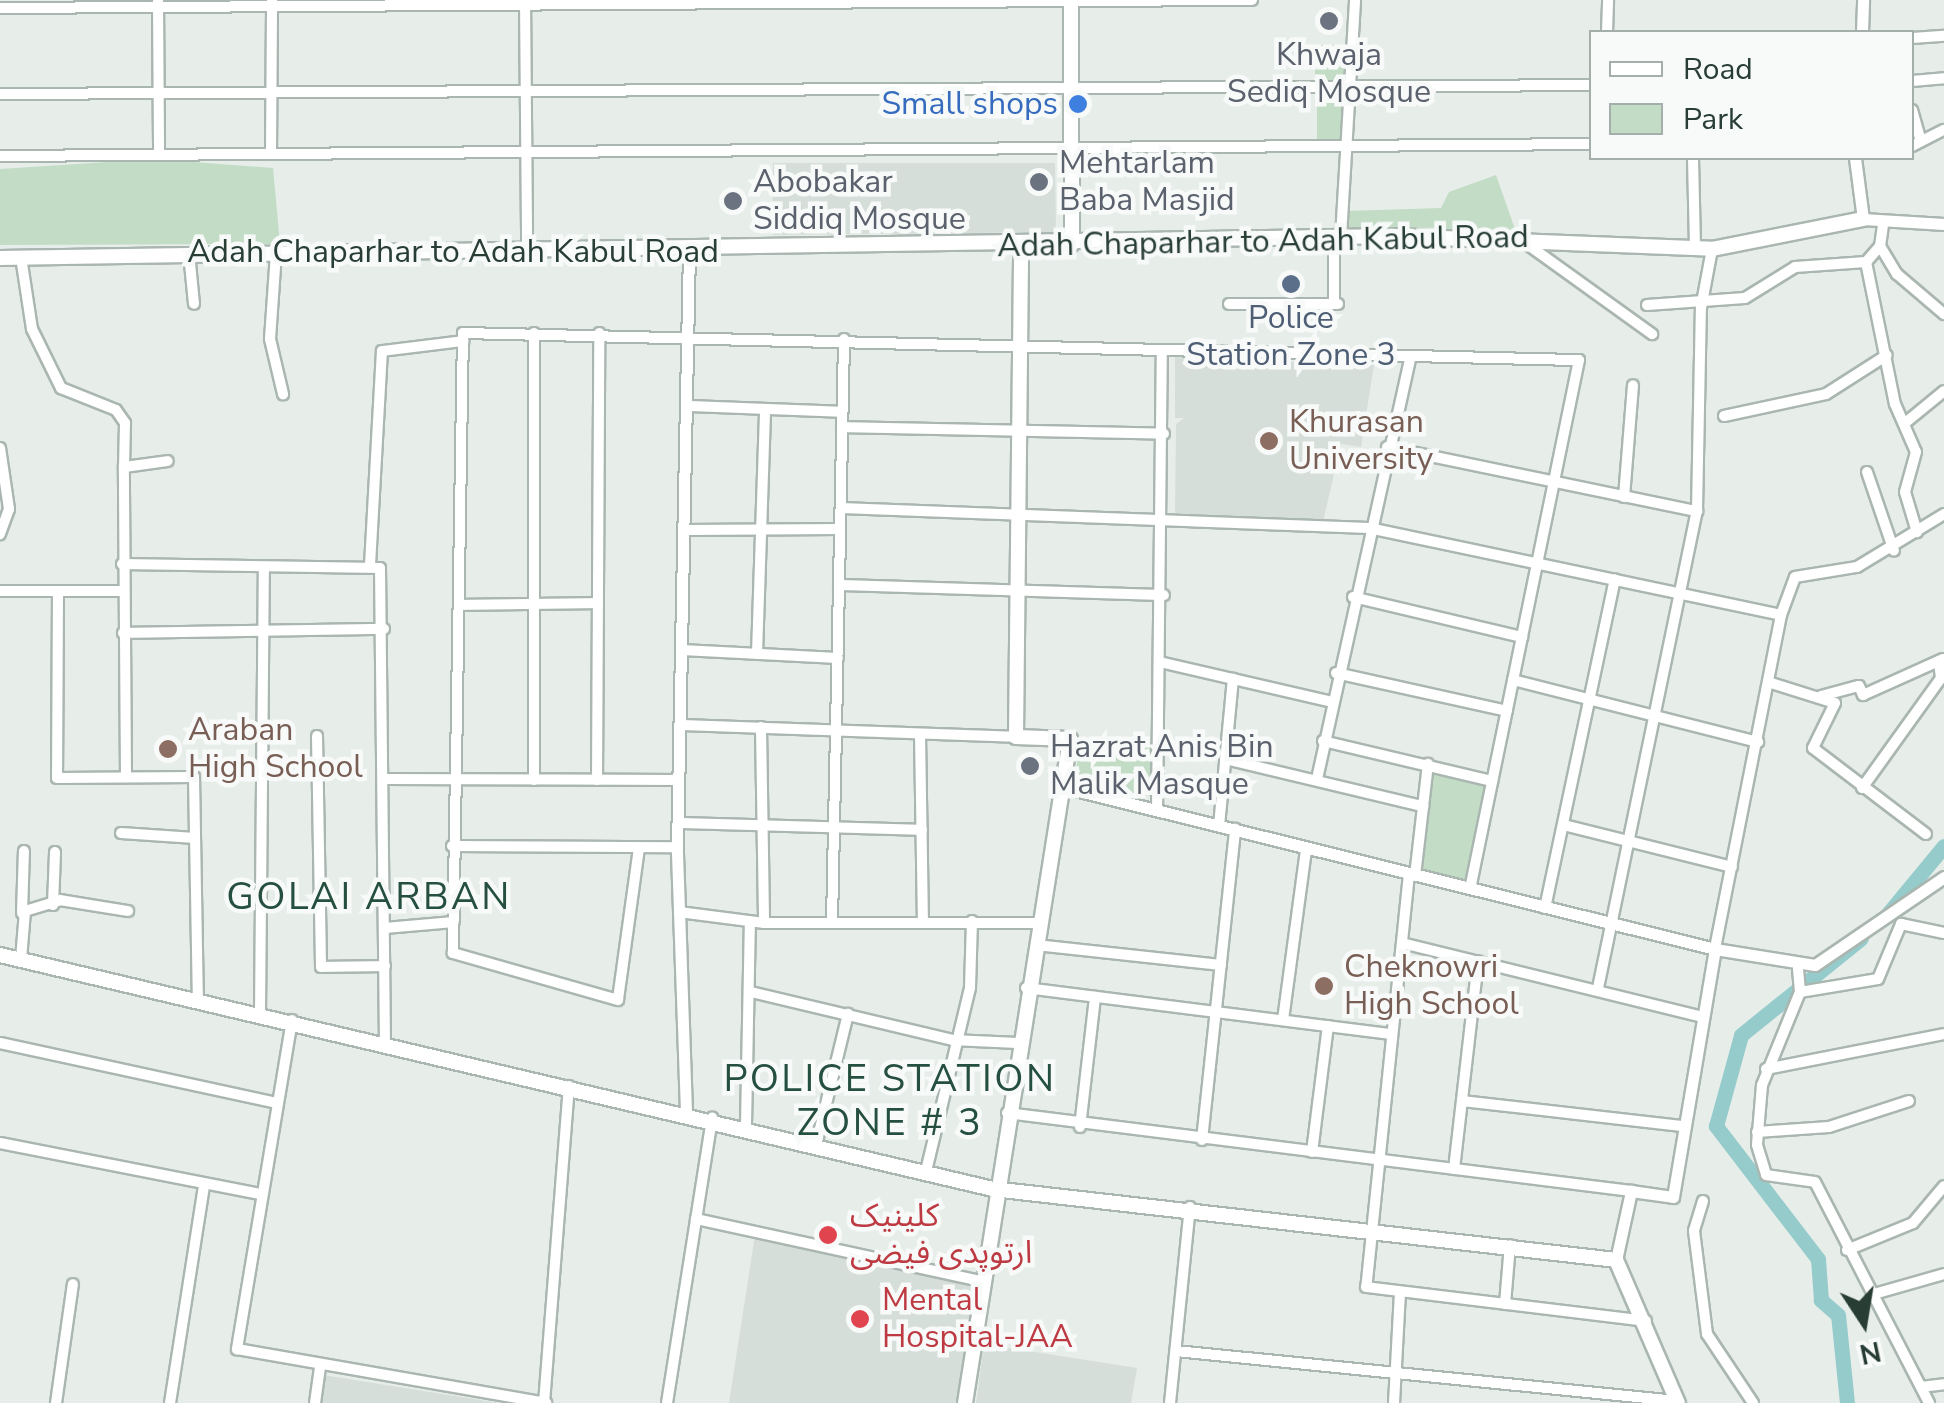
<!DOCTYPE html>
<meta charset="utf-8">
<style>
body{margin:0}
#map{position:relative;width:1944px;height:1403px;overflow:hidden;background:#e7eeea;font-family:"Nunito Sans","Noto Sans Arabic",sans-serif}
div>[style]{position:absolute}
[style*='--x']{left:calc(var(--x)*1px);top:calc(var(--y)*1px);width:calc(var(--w)*1px);rotate:calc(var(--a)*1deg)}
.built>*{inset:0;background:#d5ded9}
.green>*{inset:0;background:#c3dcc6}
.river>*{height:15px;margin:-7.5px;padding:0 7.5px;transform-origin:7.5px;border-radius:7.5px;background:#96cbcc}
.roads{filter:drop-shadow(2px 0 #aab6b0) drop-shadow(-2px 0 #aab6b0) drop-shadow(0 2px #aab6b0) drop-shadow(0 -2px #aab6b0)}
.minor>*{height:10px;margin:-5px;padding:0 5px;transform-origin:5px;border-radius:5px;background:#fff}
.tertiary>*{height:11px;margin:-5.5px;padding:0 5.5px;transform-origin:5.5px;border-radius:5.5px;background:#fff}
.secondary>*{height:14px;margin:-7px;padding:0 7px;transform-origin:7px;border-radius:7px;background:#fff}
.dots>*{width:28px;height:28px;translate:-50% -50%;box-sizing:border-box;border:5px solid #f7faf9;border-radius:50%}
span{translate:-50% -50%;white-space:nowrap;text-align:center;line-height:1.15;-webkit-text-stroke:9px #f7faf9;paint-order:stroke}
.worship-label{font-size:32px;color:#5b616d}
.left{translate:0 -50%;text-align:left}
.shop-label{font-size:32px;color:#366cbe}
.right{translate:-100% -50%;text-align:right}
.street-label{font-size:32px;color:#283e35}
.service-label{font-size:32px;color:#4e5e75}
.education-label{font-size:32px;color:#785e54}
.health-label{font-size:32px;color:#be3a42}
.quarter-label{font-size:38px;color:#254f3f;letter-spacing:2.5px}
.legend{position:absolute;left:1589px;top:30px;width:325px;height:130px;box-sizing:border-box;background:#f7faf9;border:2px solid #a4afab;margin:0;padding:12px 18px;list-style:none;font-size:30px;color:#283e35}
.legend li{display:flex;align-items:center;gap:20px;height:50px}
.legend b{width:50px;border:2px solid #a4afab}
.north{position:absolute;left:1814px;top:1273px;width:100px;height:100px;-webkit-text-stroke:8px #f7faf9;paint-order:stroke;rotate:168deg;font-size:28px;font-weight:700;line-height:40px;text-align:center;color:#283e35}
.north::after{content:'';display:block;margin:auto;width:35px;height:45px;background:#283e35;clip-path:polygon(50% 0,100% 100%,50% 72%,0 100%)}
</style>
<div id="map">
<div class="built">
<div style="clip-path:polygon(773px 163px,1055px 163px,1056px 232px,772px 235px)"></div>
<div style="clip-path:polygon(1175px 357px,1374px 365px,1361px 447px,1341px 444px,1323px 522px,1175px 513px,1176px 424px,1184px 418px,1175px 418px)"></div>
<div style="clip-path:polygon(755px 1235px,984px 1282px,963px 1403px,729px 1403px)"></div>
<div style="clip-path:polygon(984px 1344px,1137px 1368px,1131px 1403px,976px 1403px)"></div>
<div style="clip-path:polygon(323px 1375px,499px 1403px,319px 1403px)"></div>
</div>
<div class="green">
<div style="clip-path:polygon(1315px 45px,1349px 45px,1349px 84px,1315px 83px)"></div>
<div style="clip-path:polygon(1317px 96px,1348px 96px,1347px 139px,1317px 139px)"></div>
<div style="clip-path:polygon(154px 159px,273px 168px,280px 244px,0 245px,0 169px)"></div>
<div style="clip-path:polygon(1496px 175px,1516px 232px,1345px 232px,1346px 211px,1441px 208px,1449px 192px)"></div>
<div style="clip-path:polygon(1083px 737px,1155px 743px,1153px 796px,1072px 786px)"></div>
<div style="clip-path:polygon(1429px 774px,1488px 785px,1469px 884px,1419px 870px)"></div>
</div>
<div class="river">
<div style="--x:1886;--y:916;--w:91;--a:-50.4"></div>
<div style="--x:1847;--y:1403;--w:88;--a:-95.8"></div>
<div style="--x:1838;--y:1315;--w:23;--a:-139"></div>
<div style="--x:1821;--y:1300;--w:41;--a:-94.2"></div>
<div style="--x:1818;--y:1259;--w:168;--a:-127.5"></div>
<div style="--x:1716;--y:1126;--w:94;--a:-74.6"></div>
<div style="--x:1741;--y:1035;--w:154;--a:-38.9"></div>
</div>
<div class="roads">
<div class="minor">
<div style="--x:525;--y:0;--w:252;--a:89.5"></div>
<div style="--x:158;--y:1;--w:153;--a:89.6"></div>
<div style="--x:0;--y:8;--w:1252;--a:-0.37"></div>
<div style="--x:1607;--y:32;--w:32;--a:-88"></div>
<div style="--x:1912;--y:38;--w:32;--a:-4"></div>
<div style="--x:1912;--y:81;--w:32;--a:-5"></div>
<div style="--x:0;--y:94;--w:1592;--a:-0.32"></div>
<div style="--x:1912;--y:110;--w:32;--a:74"></div>
<div style="--x:1912;--y:146;--w:36;--a:-27"></div>
<div style="--x:271;--y:152;--w:152;--a:-89.6"></div>
<div style="--x:0;--y:156;--w:1592;--a:-0.43"></div>
<div style="--x:1693;--y:158;--w:89;--a:88.7"></div>
<div style="--x:1883;--y:225;--w:21;--a:98"></div>
<div style="--x:1880;--y:246;--w:33;--a:59"></div>
<div style="--x:1897;--y:274;--w:62;--a:40.4"></div>
<div style="--x:1341;--y:237;--w:237;--a:-86.6"></div>
<div style="--x:1524;--y:242;--w:158;--a:35.7"></div>
<div style="--x:1880;--y:246;--w:21;--a:131"></div>
<div style="--x:1866;--y:262;--w:145;--a:78.5"></div>
<div style="--x:1895;--y:404;--w:52;--a:66.4"></div>
<div style="--x:1916;--y:452;--w:41;--a:105.4"></div>
<div style="--x:1905;--y:492;--w:42;--a:73.3"></div>
<div style="--x:189;--y:253;--w:51;--a:84.4"></div>
<div style="--x:276;--y:253;--w:86;--a:94"></div>
<div style="--x:270;--y:339;--w:57;--a:76.7"></div>
<div style="--x:21;--y:257;--w:73;--a:81.3"></div>
<div style="--x:32;--y:329;--w:66;--a:63.8"></div>
<div style="--x:61;--y:388;--w:59;--a:21.8"></div>
<div style="--x:116;--y:410;--w:16;--a:55"></div>
<div style="--x:125;--y:423;--w:44;--a:91.3"></div>
<div style="--x:1229;--y:304;--w:109;--a:0"></div>
<div style="--x:1334;--y:304;--w:67;--a:-90"></div>
<div style="--x:1647;--y:305;--w:98;--a:-4.1"></div>
<div style="--x:1745;--y:298;--w:59;--a:-31.8"></div>
<div style="--x:1795;--y:267;--w:71;--a:-4"></div>
<div style="--x:688;--y:406;--w:154;--a:2.2"></div>
<div style="--x:1724;--y:416;--w:104;--a:-12.2"></div>
<div style="--x:1826;--y:394;--w:72;--a:-32.6"></div>
<div style="--x:1905;--y:423;--w:50;--a:-39.4"></div>
<div style="--x:842;--y:427;--w:322;--a:1.2"></div>
<div style="--x:1387;--y:447;--w:317;--a:11.7"></div>
<div style="--x:0;--y:448;--w:62;--a:81.6"></div>
<div style="--x:9;--y:509;--w:27;--a:110"></div>
<div style="--x:1867;--y:472;--w:83;--a:71.1"></div>
<div style="--x:1624;--y:497;--w:112;--a:-85.4"></div>
<div style="--x:841;--y:508;--w:528;--a:2.17"></div>
<div style="--x:1369;--y:528;--w:421;--a:11.9"></div>
<div style="--x:1781;--y:615;--w:340;--a:101.2"></div>
<div style="--x:685;--y:530;--w:155;--a:-0.4"></div>
<div style="--x:122;--y:564;--w:258;--a:0.9"></div>
<div style="--x:380;--y:568;--w:472;--a:89.4"></div>
<div style="--x:370;--y:565;--w:214;--a:-86.8"></div>
<div style="--x:382;--y:351;--w:82;--a:-7"></div>
<div style="--x:839;--y:585;--w:325;--a:1.8"></div>
<div style="--x:0;--y:591;--w:122;--a:0"></div>
<div style="--x:58;--y:591;--w:187;--a:90.3"></div>
<div style="--x:57;--y:778;--w:137;--a:-0.4"></div>
<div style="--x:194;--y:777;--w:221;--a:89"></div>
<div style="--x:1353;--y:597;--w:174;--a:13.3"></div>
<div style="--x:459;--y:605;--w:139;--a:-0.8"></div>
<div style="--x:1781;--y:615;--w:40;--a:-69.8"></div>
<div style="--x:1795;--y:577;--w:63;--a:-9.2"></div>
<div style="--x:1857;--y:567;--w:102;--a:-31.3"></div>
<div style="--x:123;--y:633;--w:261;--a:-0.9"></div>
<div style="--x:682;--y:650;--w:156;--a:2.9"></div>
<div style="--x:757;--y:654;--w:242;--a:-88.1"></div>
<div style="--x:1164;--y:663;--w:169;--a:13"></div>
<div style="--x:1336;--y:673;--w:175;--a:12.5"></div>
<div style="--x:1513;--y:680;--w:253;--a:14.2"></div>
<div style="--x:1768;--y:682;--w:70;--a:17.4"></div>
<div style="--x:1835;--y:703;--w:50;--a:116.1"></div>
<div style="--x:1813;--y:748;--w:142;--a:37.3"></div>
<div style="--x:1821;--y:696;--w:39;--a:-15"></div>
<div style="--x:1859;--y:686;--w:10;--a:66"></div>
<div style="--x:1863;--y:695;--w:88;--a:-24.2"></div>
<div style="--x:680;--y:725;--w:336;--a:2"></div>
<div style="--x:761;--y:727;--w:196;--a:89.1"></div>
<div style="--x:920;--y:734;--w:189;--a:89.1"></div>
<div style="--x:317;--y:736;--w:231;--a:89"></div>
<div style="--x:321;--y:967;--w:64;--a:-0.9"></div>
<div style="--x:1323;--y:741;--w:174;--a:13.3"></div>
<div style="--x:1225;--y:759;--w:204;--a:13.4"></div>
<div style="--x:126;--y:776;--w:309;--a:-90.4"></div>
<div style="--x:124;--y:467;--w:44;--a:-7.8"></div>
<div style="--x:385;--y:779;--w:294;--a:0.2"></div>
<div style="--x:1317;--y:779;--w:431;--a:-77.5"></div>
<div style="--x:534;--y:780;--w:447;--a:-90"></div>
<div style="--x:597;--y:780;--w:447;--a:-89.7"></div>
<div style="--x:1862;--y:788;--w:135;--a:-54.3"></div>
<div style="--x:1941;--y:678;--w:17;--a:-97"></div>
<div style="--x:1157;--y:811;--w:460;--a:-89.4"></div>
<div style="--x:678;--y:823;--w:244;--a:1.6"></div>
<div style="--x:1564;--y:825;--w:173;--a:14"></div>
<div style="--x:1219;--y:826;--w:148;--a:-84.6"></div>
<div style="--x:121;--y:833;--w:74;--a:3.9"></div>
<div style="--x:452;--y:846;--w:225;--a:0.3"></div>
<div style="--x:639;--y:848;--w:153;--a:97.9"></div>
<div style="--x:618;--y:1000;--w:172;--a:-164.1"></div>
<div style="--x:453;--y:953;--w:620;--a:-89.08"></div>
<div style="--x:463;--y:333;--w:1116;--a:1.39"></div>
<div style="--x:1579;--y:360;--w:540;--a:101.64"></div>
<div style="--x:1409;--y:874;--w:415;--a:95.9"></div>
<div style="--x:1366;--y:1287;--w:282;--a:6.9"></div>
<div style="--x:1415;--y:876;--w:113;--a:-83.4"></div>
<div style="--x:53;--y:905;--w:53;--a:-87.8"></div>
<div style="--x:1545;--y:908;--w:336;--a:-78"></div>
<div style="--x:679;--y:912;--w:86;--a:7.4"></div>
<div style="--x:764;--y:923;--w:273;--a:0"></div>
<div style="--x:22;--y:913;--w:62;--a:-88.2"></div>
<div style="--x:832;--y:923;--w:584;--a:-88.82"></div>
<div style="--x:385;--y:928;--w:69;--a:-5"></div>
<div style="--x:1406;--y:944;--w:303;--a:13.8"></div>
<div style="--x:1036;--y:945;--w:186;--a:6.2"></div>
<div style="--x:21;--y:959;--w:48;--a:-85.2"></div>
<div style="--x:25;--y:911;--w:37;--a:-17"></div>
<div style="--x:60;--y:900;--w:69;--a:9.2"></div>
<div style="--x:1798;--y:969;--w:23;--a:85"></div>
<div style="--x:1800;--y:992;--w:100;--a:112.2"></div>
<div style="--x:1762;--y:1085;--w:60;--a:94.8"></div>
<div style="--x:1757;--y:1145;--w:31;--a:73"></div>
<div style="--x:1766;--y:1175;--w:49;--a:8.1"></div>
<div style="--x:1815;--y:1182;--w:249;--a:62.7"></div>
<div style="--x:1026;--y:988;--w:366;--a:7.2"></div>
<div style="--x:1598;--y:988;--w:487;--a:-78.3"></div>
<div style="--x:1697;--y:511;--w:203;--a:-88.9"></div>
<div style="--x:1701;--y:308;--w:60;--a:-79.4"></div>
<div style="--x:751;--y:992;--w:207;--a:13.4"></div>
<div style="--x:952;--y:1040;--w:66;--a:2.6"></div>
<div style="--x:1800;--y:992;--w:79;--a:-9.5"></div>
<div style="--x:1878;--y:979;--w:60;--a:-67.3"></div>
<div style="--x:1901;--y:924;--w:44;--a:11.8"></div>
<div style="--x:260;--y:1012;--w:444;--a:-89.5"></div>
<div style="--x:292;--y:1020;--w:334;--a:99.5"></div>
<div style="--x:237;--y:1349;--w:314;--a:9.9"></div>
<div style="--x:1283;--y:1020;--w:173;--a:-82.3"></div>
<div style="--x:0;--y:1043;--w:284;--a:12.2"></div>
<div style="--x:1766;--y:1069;--w:181;--a:-11.1"></div>
<div style="--x:1462;--y:1101;--w:221;--a:6.5"></div>
<div style="--x:1007;--y:1113;--w:629;--a:7.13"></div>
<div style="--x:746;--y:1125;--w:203;--a:-88.9"></div>
<div style="--x:1080;--y:1127;--w:131;--a:-83.4"></div>
<div style="--x:1757;--y:1132;--w:72;--a:-4"></div>
<div style="--x:1829;--y:1127;--w:84;--a:-18"></div>
<div style="--x:1202;--y:1140;--w:313;--a:-83.9"></div>
<div style="--x:817;--y:1141;--w:131;--a:-76.3"></div>
<div style="--x:0;--y:1143;--w:265;--a:11.1"></div>
<div style="--x:1312;--y:1152;--w:127;--a:-82.8"></div>
<div style="--x:927;--y:1167;--w:184;--a:-76.5"></div>
<div style="--x:970;--y:988;--w:67;--a:-88.3"></div>
<div style="--x:1454;--y:1169;--w:209;--a:-83.4"></div>
<div style="--x:1703;--y:1201;--w:31;--a:107"></div>
<div style="--x:1694;--y:1231;--w:104;--a:82.8"></div>
<div style="--x:1707;--y:1334;--w:83;--a:56.3"></div>
<div style="--x:696;--y:1219;--w:295;--a:12.3"></div>
<div style="--x:1847;--y:1250;--w:71;--a:-22.2"></div>
<div style="--x:1913;--y:1223;--w:48;--a:-50"></div>
<div style="--x:1874;--y:1294;--w:73;--a:-15.9"></div>
<div style="--x:1505;--y:1304;--w:59;--a:-85.2"></div>
<div style="--x:1176;--y:1351;--w:503;--a:5.7"></div>
<div style="--x:1921;--y:1387;--w:23;--a:-7"></div>
<div style="--x:56;--y:1403;--w:120;--a:-81.9"></div>
<div style="--x:170;--y:1403;--w:221;--a:-81.1"></div>
<div style="--x:315;--y:1403;--w:34;--a:-82"></div>
<div style="--x:544;--y:1403;--w:318;--a:-85.5"></div>
<div style="--x:667;--y:1403;--w:289;--a:-81"></div>
<div style="--x:1170;--y:1403;--w:197;--a:-84.2"></div>
<div style="--x:1394;--y:1403;--w:110;--a:-86.9"></div>
</div>
<div class="tertiary">
<div style="--x:1862;--y:32;--w:32;--a:-88"></div>
<div style="--x:1855;--y:158;--w:62;--a:82.5"></div>
<div style="--x:1863;--y:219;--w:81;--a:3.5"></div>
<div style="--x:1063;--y:787;--w:672;--a:13.95"></div>
<div style="--x:686;--y:1111;--w:264;--a:-92"></div>
<div style="--x:677;--y:847;--w:596;--a:-88.85"></div>
<div style="--x:1616;--y:1260;--w:71;--a:-77.7"></div>
<div style="--x:1631;--y:1191;--w:42;--a:8.1"></div>
<div style="--x:1673;--y:1197;--w:252;--a:-80.4"></div>
<div style="--x:1715;--y:949;--w:101;--a:9.1"></div>
<div style="--x:1815;--y:965;--w:156;--a:-34.3"></div>
</div>
<div class="secondary">
<div style="--x:1071;--y:0;--w:244;--a:89.8"></div>
<div style="--x:0;--y:258;--w:1393;--a:-0.9"></div>
<div style="--x:1393;--y:236;--w:319;--a:2.3"></div>
<div style="--x:1712;--y:249;--w:154;--a:-11.2"></div>
<div style="--x:0;--y:955;--w:1020;--a:13.26"></div>
<div style="--x:993;--y:1189;--w:627;--a:6.5"></div>
<div style="--x:1616;--y:1260;--w:156;--a:66.6"></div>
<div style="--x:965;--y:1403;--w:672;--a:-81.01"></div>
<div style="--x:1070;--y:739;--w:54;--a:-177.9"></div>
<div style="--x:1016;--y:737;--w:491;--a:-89.4"></div>
</div>
</div>
<div class="dots">
<div style="left:1329px;top:21px;background:#6b7280"></div>
<div style="left:1078px;top:104px;background:#3f7fe0"></div>
<div style="left:1039px;top:182px;background:#6b7280"></div>
<div style="left:733px;top:201px;background:#6b7280"></div>
<div style="left:1291px;top:284px;background:#5c6f8a"></div>
<div style="left:1269px;top:441px;background:#8d6e63"></div>
<div style="left:168px;top:749px;background:#8d6e63"></div>
<div style="left:1030px;top:766px;background:#6b7280"></div>
<div style="left:1324px;top:986px;background:#8d6e63"></div>
<div style="left:828px;top:1235px;background:#e0444e"></div>
<div style="left:860px;top:1319px;background:#e0444e"></div>
</div>
<div class="worship-label">
<span style="left:1329px;top:74px">Khwaja<br>Sediq Mosque</span>
<span class="left" style="left:1059px;top:182px">Mehtarlam<br>Baba Masjid</span>
<span class="left" style="left:753px;top:201px">Abobakar<br>Siddiq Mosque</span>
<span class="left" style="left:1050px;top:766px">Hazrat Anis Bin<br>Malik Masque</span>
</div>
<div class="shop-label">
<span class="right" style="left:1058px;top:104px">Small shops</span>
</div>
<div class="street-label">
<span style="left:1263px;top:242px;rotate:-1deg">Adah Chaparhar to Adah Kabul Road</span>
<span style="left:453px;top:252px">Adah Chaparhar to Adah Kabul Road</span>
</div>
<div class="service-label">
<span style="left:1291px;top:337px">Police<br>Station Zone 3</span>
</div>
<div class="education-label">
<span class="left" style="left:1289px;top:441px">Khurasan<br>University</span>
<span class="left" style="left:188px;top:749px">Araban<br>High School</span>
<span class="left" style="left:1344px;top:986px">Cheknowri<br>High School</span>
</div>
<div class="health-label">
<span class="left" style="left:850px;top:1235px">کلینیک<br>ارتوپدی فیضی</span>
<span class="left" style="left:882px;top:1319px">Mental<br>Hospital-JAA</span>
</div>
<div class="quarter-label">
<span style="left:369px;top:897px">GOLAI ARBAN</span>
<span style="left:890px;top:1101px">POLICE STATION<br>ZONE # 3</span>
</div>
<ul class="legend">
<li><b style="height:12px;background:#fff"></b>Road</li>
<li><b style="height:28px;background:#c3dcc6"></b>Park</li>
</ul>
<div class="north">N</div>
</div>
